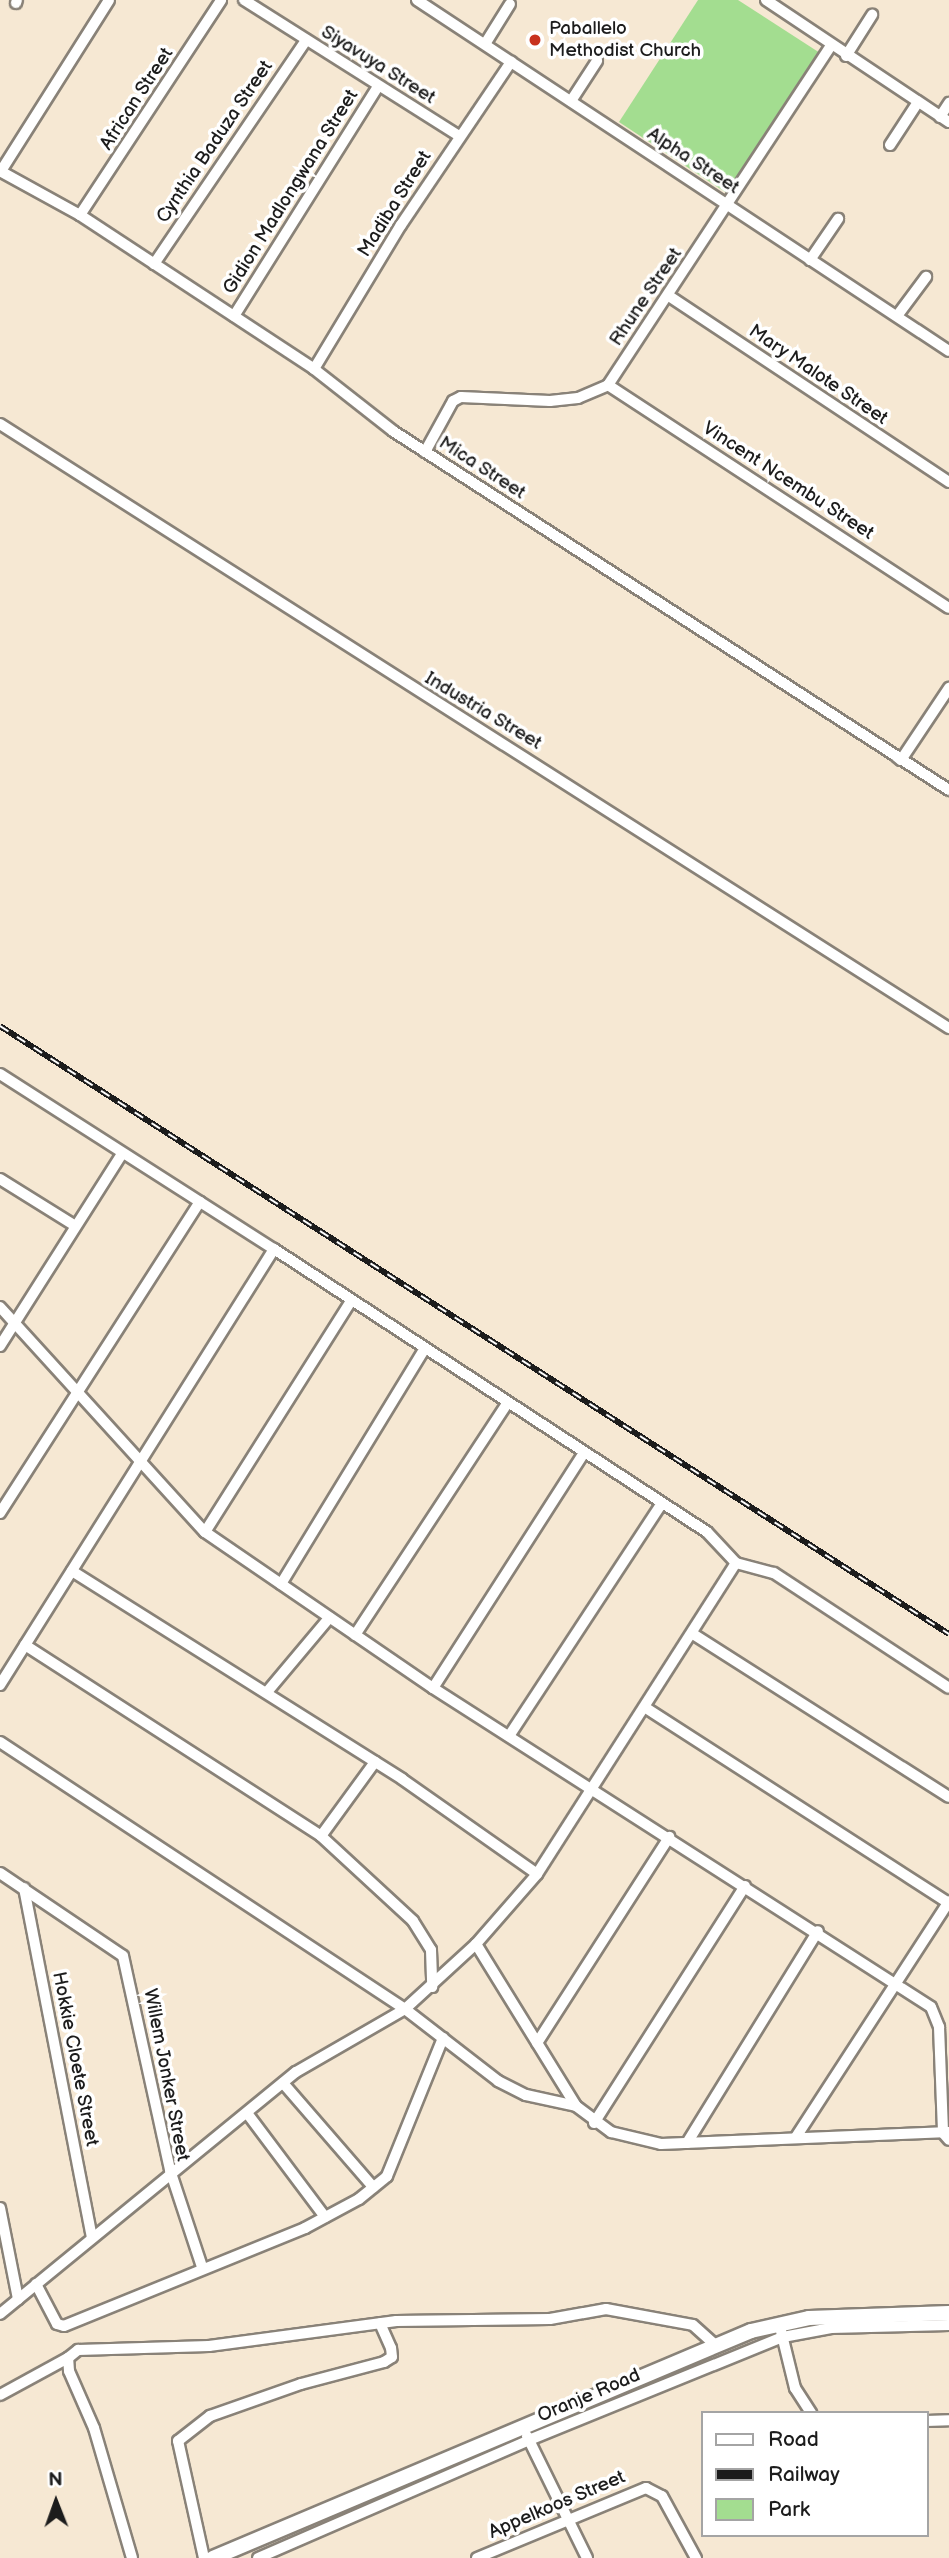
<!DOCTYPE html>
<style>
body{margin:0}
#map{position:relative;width:949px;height:2558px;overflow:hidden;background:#f6e8d3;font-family:"Balsamiq Sans",sans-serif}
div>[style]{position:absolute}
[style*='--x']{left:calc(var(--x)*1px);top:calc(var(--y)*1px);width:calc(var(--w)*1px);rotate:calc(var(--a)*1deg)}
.green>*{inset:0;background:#a3dd90}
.roads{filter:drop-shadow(2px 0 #898278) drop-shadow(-2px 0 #898278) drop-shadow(0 2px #898278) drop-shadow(0 -2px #898278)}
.minor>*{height:10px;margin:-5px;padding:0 5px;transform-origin:5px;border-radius:5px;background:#fff}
.tertiary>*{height:14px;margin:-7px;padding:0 7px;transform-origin:7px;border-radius:7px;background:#fff}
.rail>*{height:6px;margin-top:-3px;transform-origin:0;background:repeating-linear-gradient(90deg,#fff 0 10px,#1c1c1c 0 20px);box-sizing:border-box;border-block:2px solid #1c1c1c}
.dots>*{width:19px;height:19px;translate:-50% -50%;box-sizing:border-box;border:4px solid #fff;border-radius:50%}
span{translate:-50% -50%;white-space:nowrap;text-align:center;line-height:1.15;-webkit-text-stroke:7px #fff;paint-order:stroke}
.poi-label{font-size:19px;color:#1c1c1c}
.left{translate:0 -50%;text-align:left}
.street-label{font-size:19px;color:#1c1c1c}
.legend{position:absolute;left:701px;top:2411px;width:228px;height:126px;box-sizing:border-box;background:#fff;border:2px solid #a4a4a4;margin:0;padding:9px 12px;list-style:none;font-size:21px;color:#1c1c1c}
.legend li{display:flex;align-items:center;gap:14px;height:35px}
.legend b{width:35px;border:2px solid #a4a4a4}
.north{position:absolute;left:21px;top:2467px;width:70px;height:70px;-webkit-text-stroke:5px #fff;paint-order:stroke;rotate:359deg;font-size:19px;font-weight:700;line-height:28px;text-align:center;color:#1c1c1c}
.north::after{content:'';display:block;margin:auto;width:24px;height:32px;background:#1c1c1c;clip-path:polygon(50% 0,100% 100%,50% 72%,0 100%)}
</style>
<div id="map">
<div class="green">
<div style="clip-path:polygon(698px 0,738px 0,820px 53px,728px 194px,619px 122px)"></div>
</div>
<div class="roads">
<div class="minor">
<div style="--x:244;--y:0;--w:254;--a:32.3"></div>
<div style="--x:417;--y:0;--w:637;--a:33.42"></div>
<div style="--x:766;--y:0;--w:220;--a:33.7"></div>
<div style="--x:16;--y:3;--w:3;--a:-72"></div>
<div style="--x:485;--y:44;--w:47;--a:-58"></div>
<div style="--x:846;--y:56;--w:49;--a:-57.6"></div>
<div style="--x:571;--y:101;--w:48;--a:-57"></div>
<div style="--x:940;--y:117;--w:17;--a:-57"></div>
<div style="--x:890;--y:145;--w:51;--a:-56.9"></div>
<div style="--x:0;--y:171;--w:91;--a:28.8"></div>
<div style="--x:80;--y:215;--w:280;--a:33.3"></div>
<div style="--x:314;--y:369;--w:100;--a:38.1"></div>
<div style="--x:393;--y:431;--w:662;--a:32.85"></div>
<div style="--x:1;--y:171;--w:202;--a:-57.7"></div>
<div style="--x:80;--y:215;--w:257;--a:-56.7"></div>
<div style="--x:810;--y:260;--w:50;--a:-55.7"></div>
<div style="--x:154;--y:264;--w:271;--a:-55.8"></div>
<div style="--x:669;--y:296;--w:336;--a:33.6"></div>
<div style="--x:234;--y:316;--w:271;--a:-57.9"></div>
<div style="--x:897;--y:316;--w:49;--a:-53.4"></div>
<div style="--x:314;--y:369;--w:168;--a:-58.9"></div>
<div style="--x:401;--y:225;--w:197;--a:-56"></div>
<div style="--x:608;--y:385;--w:407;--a:33.2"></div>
<div style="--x:0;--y:424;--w:1125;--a:32.48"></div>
<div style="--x:425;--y:452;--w:58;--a:-61.2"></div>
<div style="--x:453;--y:401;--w:9;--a:-27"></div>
<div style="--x:461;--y:397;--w:89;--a:2.6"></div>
<div style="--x:550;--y:401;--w:28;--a:-6"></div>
<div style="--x:578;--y:398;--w:33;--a:-23"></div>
<div style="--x:608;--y:385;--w:406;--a:-56.7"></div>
<div style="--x:896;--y:756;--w:6;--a:39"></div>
<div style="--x:901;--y:760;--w:87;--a:-56.3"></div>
<div style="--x:0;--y:1074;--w:325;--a:32.6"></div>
<div style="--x:274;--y:1249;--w:515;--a:122.15"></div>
<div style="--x:0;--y:1179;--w:87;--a:31.9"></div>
<div style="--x:274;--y:1249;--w:517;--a:33.17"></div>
<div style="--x:707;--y:1532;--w:42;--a:46.9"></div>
<div style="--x:736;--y:1563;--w:39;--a:15"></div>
<div style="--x:774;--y:1573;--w:209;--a:33.3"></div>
<div style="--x:0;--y:1307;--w:304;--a:47.7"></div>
<div style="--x:205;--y:1532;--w:276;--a:34.4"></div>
<div style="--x:433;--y:1688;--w:591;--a:32.64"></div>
<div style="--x:931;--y:2007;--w:22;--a:68"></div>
<div style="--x:939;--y:2027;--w:106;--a:87.8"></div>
<div style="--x:943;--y:2133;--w:9;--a:49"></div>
<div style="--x:0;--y:1346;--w:227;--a:-57.6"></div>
<div style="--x:0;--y:1513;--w:370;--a:-57.3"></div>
<div style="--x:205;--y:1532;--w:271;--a:-57.7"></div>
<div style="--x:72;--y:1571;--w:390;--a:32.2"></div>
<div style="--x:402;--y:1779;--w:165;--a:35.1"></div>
<div style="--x:281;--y:1584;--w:274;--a:-58.6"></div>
<div style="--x:693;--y:1634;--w:303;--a:32.5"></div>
<div style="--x:355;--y:1635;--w:275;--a:-56.7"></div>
<div style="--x:25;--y:1645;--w:352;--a:32.8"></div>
<div style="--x:321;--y:1836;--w:92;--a:-53.9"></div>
<div style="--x:433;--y:1688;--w:278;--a:-57.3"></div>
<div style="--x:267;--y:1692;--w:97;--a:-50"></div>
<div style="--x:646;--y:1708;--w:360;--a:32.8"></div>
<div style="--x:509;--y:1736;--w:277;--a:-56.7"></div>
<div style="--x:0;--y:1742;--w:485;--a:33.4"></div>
<div style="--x:405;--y:2009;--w:118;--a:37.7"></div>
<div style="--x:498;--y:2081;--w:31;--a:27"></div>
<div style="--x:526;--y:2095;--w:51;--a:12.4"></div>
<div style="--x:321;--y:1836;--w:125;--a:42.7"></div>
<div style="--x:413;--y:1921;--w:34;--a:58"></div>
<div style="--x:431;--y:1950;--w:37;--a:88"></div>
<div style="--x:0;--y:1873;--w:148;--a:34"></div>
<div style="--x:123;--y:1956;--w:219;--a:77.6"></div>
<div style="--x:170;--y:2170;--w:102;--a:71.7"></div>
<div style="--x:24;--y:1888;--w:356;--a:79"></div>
<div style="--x:476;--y:1944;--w:190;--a:58.3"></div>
<div style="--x:576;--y:2106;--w:44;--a:36.6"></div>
<div style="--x:611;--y:2132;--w:51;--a:13.5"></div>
<div style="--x:661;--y:2144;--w:288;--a:-2.4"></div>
<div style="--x:537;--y:2043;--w:245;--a:-57.3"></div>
<div style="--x:283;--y:2083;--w:138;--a:49.1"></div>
<div style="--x:247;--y:2113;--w:130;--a:53.1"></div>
<div style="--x:594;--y:2123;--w:281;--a:-57.5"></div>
<div style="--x:796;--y:2137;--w:281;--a:-57"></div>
<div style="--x:687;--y:2143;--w:249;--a:-58.3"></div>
<div style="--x:0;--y:2208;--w:93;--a:78.8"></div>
<div style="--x:36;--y:2284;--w:45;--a:62.3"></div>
<div style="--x:57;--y:2324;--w:7;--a:16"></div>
<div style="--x:64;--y:2326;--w:260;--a:-22.1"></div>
<div style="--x:305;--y:2228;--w:61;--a:-28.2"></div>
<div style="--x:359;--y:2199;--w:36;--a:-39"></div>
<div style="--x:387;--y:2176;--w:149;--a:-67.9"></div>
<div style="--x:0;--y:2314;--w:382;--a:-39.3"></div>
<div style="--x:296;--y:2072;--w:126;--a:-30"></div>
<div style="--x:405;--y:2009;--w:96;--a:-42.5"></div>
<div style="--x:476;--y:1944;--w:93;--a:-48.9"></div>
<div style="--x:537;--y:1874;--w:369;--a:-57.4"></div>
<div style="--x:781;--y:2331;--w:59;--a:76.2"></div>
<div style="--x:795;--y:2388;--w:30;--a:57"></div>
<div style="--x:0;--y:2395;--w:77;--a:-28.6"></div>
<div style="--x:926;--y:2421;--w:23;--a:-2"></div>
<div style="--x:527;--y:2436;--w:136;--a:63.8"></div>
<div style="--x:132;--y:2558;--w:135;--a:-106.3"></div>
<div style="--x:94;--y:2428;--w:62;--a:-113.7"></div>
<div style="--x:69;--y:2371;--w:13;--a:-94"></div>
<div style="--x:68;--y:2358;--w:13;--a:-39"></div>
<div style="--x:78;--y:2350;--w:131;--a:-1.7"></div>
<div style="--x:209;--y:2346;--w:189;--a:-7.6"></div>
<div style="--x:396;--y:2321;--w:154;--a:-0.7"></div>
<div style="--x:550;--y:2319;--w:57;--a:-10.1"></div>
<div style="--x:606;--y:2309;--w:88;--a:10.4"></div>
<div style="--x:693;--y:2325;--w:30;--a:42"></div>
<div style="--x:204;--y:2558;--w:120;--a:-102.5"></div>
<div style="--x:178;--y:2441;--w:41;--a:-38"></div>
<div style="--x:210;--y:2416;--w:96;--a:-19.4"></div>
<div style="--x:301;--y:2384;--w:86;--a:-14.8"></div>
<div style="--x:384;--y:2362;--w:9;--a:-32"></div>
<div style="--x:392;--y:2357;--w:9;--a:-96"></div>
<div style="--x:391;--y:2348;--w:27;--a:-114"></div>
<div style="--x:258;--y:2558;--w:296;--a:-23.5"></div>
<div style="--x:529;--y:2440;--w:274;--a:-22.1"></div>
<div style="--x:783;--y:2337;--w:49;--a:-10.6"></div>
<div style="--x:831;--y:2328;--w:118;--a:-1.5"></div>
<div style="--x:477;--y:2558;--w:183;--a:-22.5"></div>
<div style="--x:646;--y:2488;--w:18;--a:27"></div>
<div style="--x:662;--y:2496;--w:71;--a:61.3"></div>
</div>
<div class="tertiary">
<div style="--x:213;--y:2558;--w:584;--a:-22.88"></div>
<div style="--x:751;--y:2331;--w:59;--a:-12.6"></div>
<div style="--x:809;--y:2318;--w:140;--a:-2"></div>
</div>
</div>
<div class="rail">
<div style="--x:0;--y:1026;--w:1127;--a:32.65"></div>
</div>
<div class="dots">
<div style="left:535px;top:40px;background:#c8321e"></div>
</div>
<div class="poi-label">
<span class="left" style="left:549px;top:40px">Paballelo<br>Methodist Church</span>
</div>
<div class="street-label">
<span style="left:378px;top:65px;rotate:32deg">Siyavuya Street</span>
<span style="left:137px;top:99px;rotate:-57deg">African Street</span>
<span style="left:215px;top:142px;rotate:-56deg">Cynthia Baduza Street</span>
<span style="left:693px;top:161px;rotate:33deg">Alpha Street</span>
<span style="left:291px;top:192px;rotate:-58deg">Gidion Madlongwana Street</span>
<span style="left:395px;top:204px;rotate:-58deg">Madiba Street</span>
<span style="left:646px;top:297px;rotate:-56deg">Rhune Street</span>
<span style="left:818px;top:375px;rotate:34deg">Mary Malote Street</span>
<span style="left:482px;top:468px;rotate:33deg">Mica Street</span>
<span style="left:788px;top:481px;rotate:33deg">Vincent Ncembu Street</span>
<span style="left:483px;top:711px;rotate:31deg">Industria Street</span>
<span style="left:75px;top:2059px;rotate:79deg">Hokkie Cloete Street</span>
<span style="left:166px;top:2075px;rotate:79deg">Willem Jonker Street</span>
<span style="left:589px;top:2396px;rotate:-23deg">Oranje Road</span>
<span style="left:557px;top:2505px;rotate:-23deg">Appelkoos Street</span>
</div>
<ul class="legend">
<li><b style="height:9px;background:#fff"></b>Road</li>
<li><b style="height:9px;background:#1c1c1c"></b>Railway</li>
<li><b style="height:19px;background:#a3dd90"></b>Park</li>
</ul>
<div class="north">N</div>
</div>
